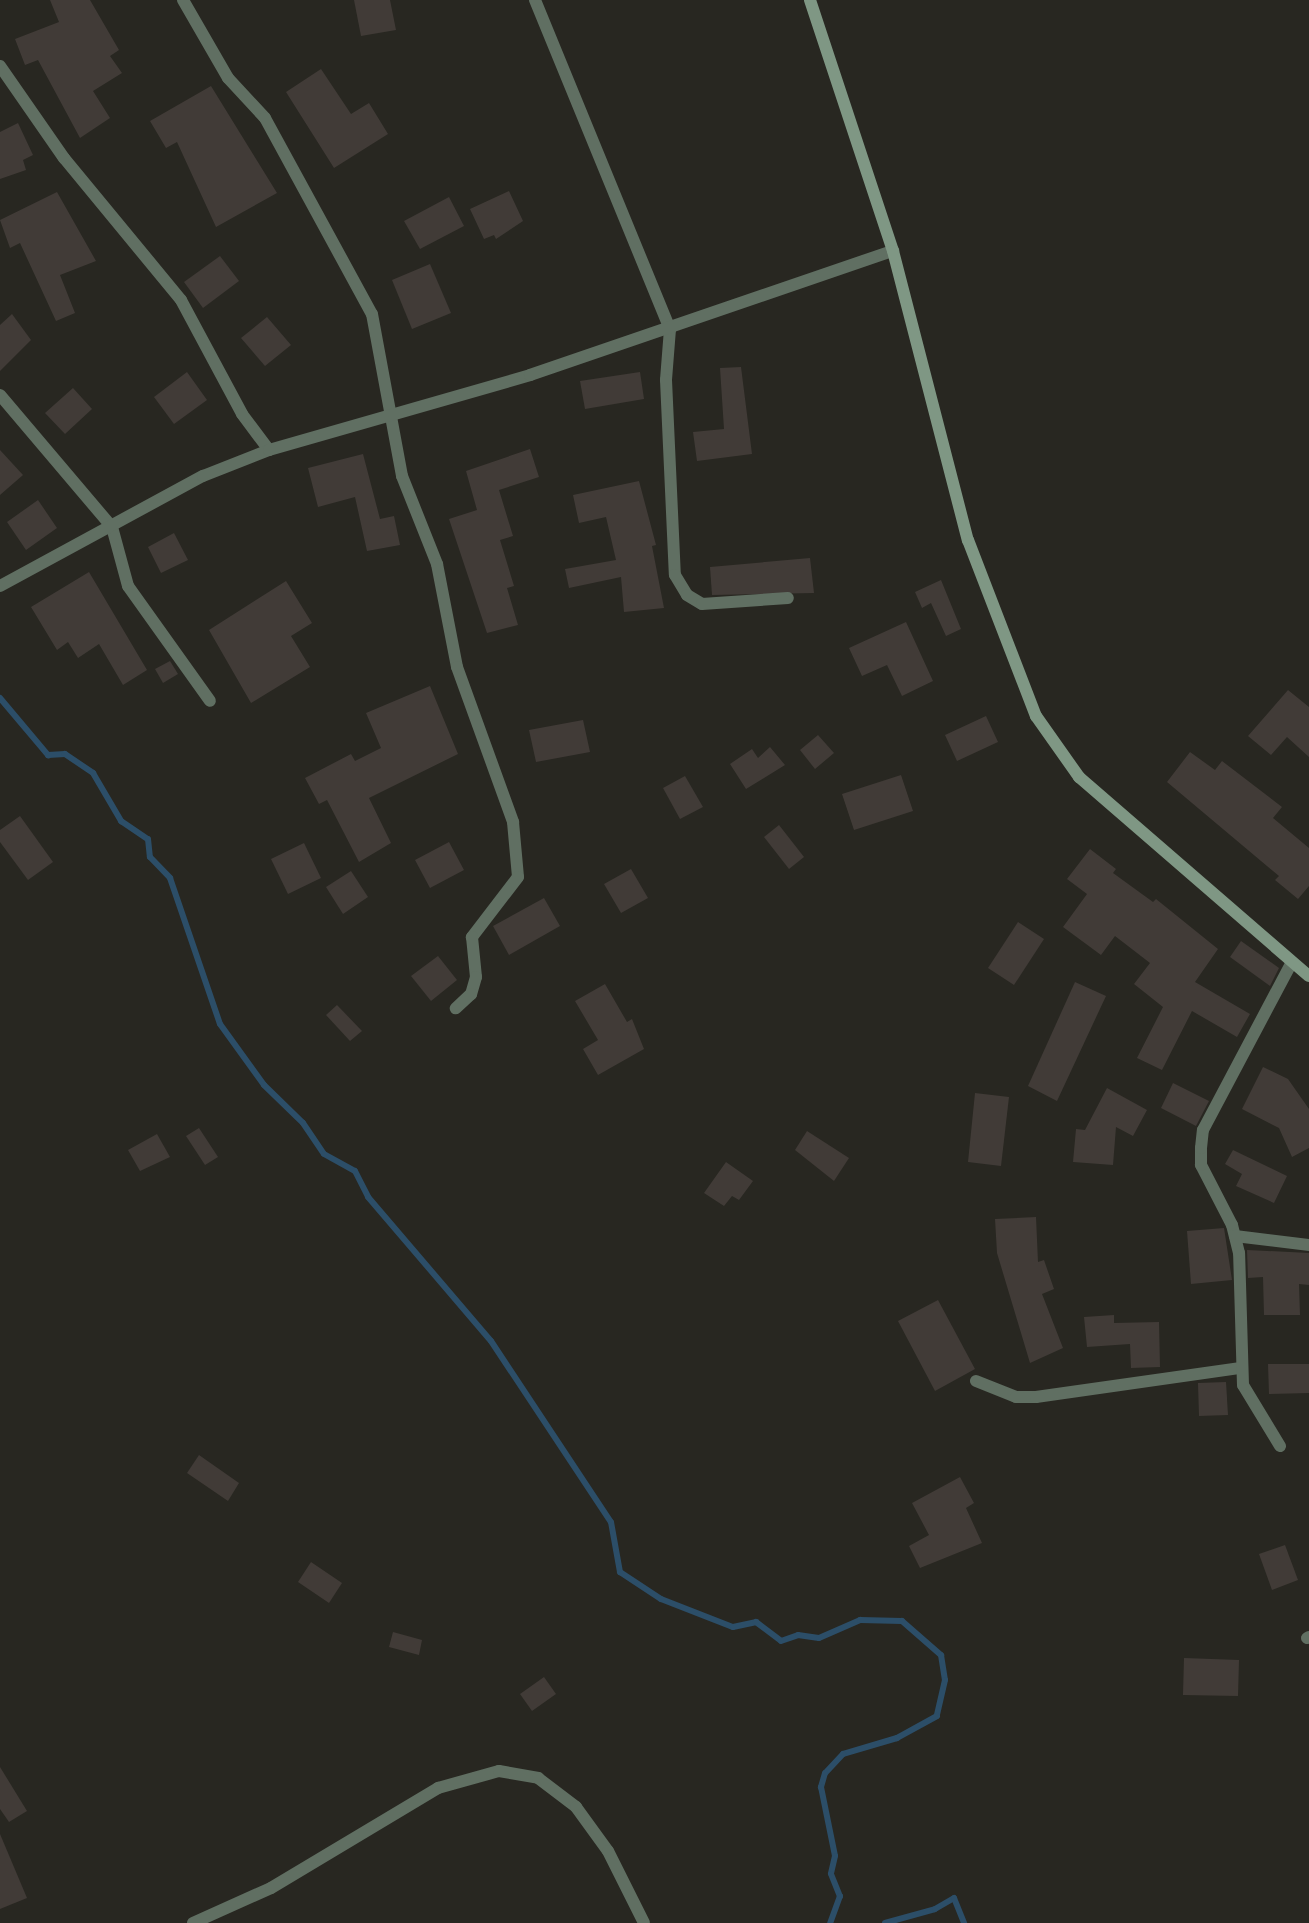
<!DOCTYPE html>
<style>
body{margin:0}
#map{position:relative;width:1309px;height:1923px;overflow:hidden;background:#282721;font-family:Jost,sans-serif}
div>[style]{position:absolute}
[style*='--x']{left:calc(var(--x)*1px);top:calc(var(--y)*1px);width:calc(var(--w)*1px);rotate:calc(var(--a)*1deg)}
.stream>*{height:6px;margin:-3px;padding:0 3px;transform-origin:3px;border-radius:3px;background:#2c4e68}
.building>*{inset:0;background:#413b37}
.street>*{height:12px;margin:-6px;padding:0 6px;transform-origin:6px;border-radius:6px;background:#606f62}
.secondary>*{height:12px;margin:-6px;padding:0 6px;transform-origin:6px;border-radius:6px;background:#7f9784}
span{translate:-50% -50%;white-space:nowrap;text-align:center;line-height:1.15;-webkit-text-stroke:4.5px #1f1d17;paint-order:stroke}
</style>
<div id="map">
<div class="stream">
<div style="--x:0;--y:698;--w:75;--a:49.9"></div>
<div style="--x:48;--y:755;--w:17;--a:-3"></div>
<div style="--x:65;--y:754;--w:34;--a:34"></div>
<div style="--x:93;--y:773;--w:56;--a:59.7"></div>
<div style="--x:121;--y:821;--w:32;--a:34"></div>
<div style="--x:148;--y:839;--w:18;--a:84"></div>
<div style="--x:150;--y:857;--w:29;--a:46"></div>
<div style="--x:170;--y:878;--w:154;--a:71.1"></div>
<div style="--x:220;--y:1024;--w:75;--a:54.2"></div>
<div style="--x:264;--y:1085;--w:54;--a:44.3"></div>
<div style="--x:303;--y:1123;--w:37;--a:56"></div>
<div style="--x:324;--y:1154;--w:35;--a:29"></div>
<div style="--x:355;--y:1171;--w:29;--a:63"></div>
<div style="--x:368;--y:1197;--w:189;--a:49.5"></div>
<div style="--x:491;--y:1341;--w:217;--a:56.5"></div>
<div style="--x:611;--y:1522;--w:51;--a:79.8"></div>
<div style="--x:620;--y:1572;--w:49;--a:33.4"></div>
<div style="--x:661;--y:1599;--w:77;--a:21.3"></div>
<div style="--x:733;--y:1627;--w:24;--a:-12"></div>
<div style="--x:756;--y:1622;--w:31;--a:37"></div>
<div style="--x:781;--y:1641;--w:18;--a:-19"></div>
<div style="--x:798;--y:1635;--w:21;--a:8"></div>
<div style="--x:819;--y:1638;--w:45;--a:-23.7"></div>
<div style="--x:860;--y:1620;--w:42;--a:1.4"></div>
<div style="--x:902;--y:1621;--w:52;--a:41.1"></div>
<div style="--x:941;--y:1655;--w:25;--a:81"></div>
<div style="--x:945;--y:1680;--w:37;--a:103"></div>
<div style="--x:937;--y:1716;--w:46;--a:151.2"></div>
<div style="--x:897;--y:1738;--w:56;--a:163.5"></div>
<div style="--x:843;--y:1754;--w:26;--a:133"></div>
<div style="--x:825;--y:1773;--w:15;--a:106"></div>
<div style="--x:821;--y:1787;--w:70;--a:78.5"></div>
<div style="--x:835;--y:1856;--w:18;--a:103"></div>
<div style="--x:831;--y:1874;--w:24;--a:68"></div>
<div style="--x:840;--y:1896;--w:29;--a:110"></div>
<div style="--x:885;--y:1923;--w:52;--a:-15.6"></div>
<div style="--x:935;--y:1909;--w:22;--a:-30"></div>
<div style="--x:954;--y:1898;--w:27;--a:68"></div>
</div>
<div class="building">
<div style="clip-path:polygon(50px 0,90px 0,119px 50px,110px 56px,122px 73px,93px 91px,110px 118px,80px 138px,38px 60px,25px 65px,15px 39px,59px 22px)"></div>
<div style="clip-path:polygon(354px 0,390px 0,396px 30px,361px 36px)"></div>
<div style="clip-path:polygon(321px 69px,351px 114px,369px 103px,388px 134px,334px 168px,286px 92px)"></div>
<div style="clip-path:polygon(211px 86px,277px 193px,216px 227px,177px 142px,166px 148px,150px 121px)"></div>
<div style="clip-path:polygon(18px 123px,33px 155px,23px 160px,26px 170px,0 179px,0 132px)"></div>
<div style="clip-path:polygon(509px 191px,523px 221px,496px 239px,494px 235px,484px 239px,470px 209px)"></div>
<div style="clip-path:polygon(57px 192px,96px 261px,60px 275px,75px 313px,56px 321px,20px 243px,10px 248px,0 220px)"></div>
<div style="clip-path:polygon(449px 197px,464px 226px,420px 249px,404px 221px)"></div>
<div style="clip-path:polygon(220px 256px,239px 281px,203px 308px,184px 282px)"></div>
<div style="clip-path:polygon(430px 264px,451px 313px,412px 329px,392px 280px)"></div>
<div style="clip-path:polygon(12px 314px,31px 340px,0 371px,0 325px)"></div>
<div style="clip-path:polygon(267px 317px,291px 345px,265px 366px,241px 338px)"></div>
<div style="clip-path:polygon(741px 367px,752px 454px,697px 461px,693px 432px,724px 429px,720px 368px)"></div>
<div style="clip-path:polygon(187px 372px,207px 400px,174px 424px,154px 397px)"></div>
<div style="clip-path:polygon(640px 372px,644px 399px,585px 409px,580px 381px)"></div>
<div style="clip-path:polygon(73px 388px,92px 409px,65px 434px,45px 413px)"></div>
<div style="clip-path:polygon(530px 449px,539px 477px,499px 490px,513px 536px,500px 540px,514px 586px,507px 588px,518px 625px,487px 633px,449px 519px,477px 510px,466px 471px)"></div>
<div style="clip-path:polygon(0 450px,23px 475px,0 495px)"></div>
<div style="clip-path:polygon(363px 454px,380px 519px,394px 516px,400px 545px,367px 551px,355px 497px,318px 507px,308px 468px)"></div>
<div style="clip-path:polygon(639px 481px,656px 545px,652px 546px,664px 608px,624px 612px,621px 577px,569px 588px,565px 569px,616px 560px,606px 517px,579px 523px,573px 495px)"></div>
<div style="clip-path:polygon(38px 500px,57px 528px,26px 550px,7px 522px)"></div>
<div style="clip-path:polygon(174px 533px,188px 560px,161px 573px,148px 547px)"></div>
<div style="clip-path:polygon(810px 558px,814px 593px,712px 595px,710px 567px)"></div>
<div style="clip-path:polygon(89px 572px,147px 670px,123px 685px,99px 644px,78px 658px,68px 642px,57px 650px,31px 607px)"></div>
<div style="clip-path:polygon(941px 580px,961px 629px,946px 636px,931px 603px,922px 608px,915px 592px)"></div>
<div style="clip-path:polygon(286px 581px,312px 623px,291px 636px,310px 667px,251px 703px,209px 630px)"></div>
<div style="clip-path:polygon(906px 622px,933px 681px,902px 696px,887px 665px,862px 676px,849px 648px)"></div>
<div style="clip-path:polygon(170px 661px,178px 674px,163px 683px,155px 669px)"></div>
<div style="clip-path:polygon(430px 686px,458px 754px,369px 798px,391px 843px,359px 862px,327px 800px,319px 804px,305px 778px,351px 754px,355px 761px,381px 748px,366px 713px)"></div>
<div style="clip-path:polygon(1288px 690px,1309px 707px,1309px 757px,1287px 737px,1271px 755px,1248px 736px)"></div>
<div style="clip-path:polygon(986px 716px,998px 742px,957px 761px,945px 735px)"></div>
<div style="clip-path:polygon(583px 720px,590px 752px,536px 762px,529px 730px)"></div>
<div style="clip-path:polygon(818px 735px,834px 753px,815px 769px,800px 750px)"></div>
<div style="clip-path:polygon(770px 747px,785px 765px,746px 789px,730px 764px,752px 749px,758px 758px)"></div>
<div style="clip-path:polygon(1190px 752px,1215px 770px,1222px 761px,1282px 807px,1273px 818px,1309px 848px,1309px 886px,1298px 899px,1275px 880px,1279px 876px,1167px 782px)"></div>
<div style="clip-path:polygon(901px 775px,913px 811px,854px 830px,842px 794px)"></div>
<div style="clip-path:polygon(685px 776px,703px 807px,680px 819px,663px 788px)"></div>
<div style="clip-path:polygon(20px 816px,53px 862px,28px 880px,0 842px,0 830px)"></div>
<div style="clip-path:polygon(779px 825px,804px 857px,789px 869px,764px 837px)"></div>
<div style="clip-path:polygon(449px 842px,464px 870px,430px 888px,415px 860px)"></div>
<div style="clip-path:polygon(304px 843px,321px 878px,288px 894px,271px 859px)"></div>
<div style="clip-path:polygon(1090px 849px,1116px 869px,1113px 873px,1153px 902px,1156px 899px,1218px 949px,1195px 982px,1250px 1014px,1237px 1037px,1192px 1011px,1162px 1070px,1137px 1058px,1163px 1007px,1134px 984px,1150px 963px,1115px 936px,1101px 955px,1063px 927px,1087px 894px,1067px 879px)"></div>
<div style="clip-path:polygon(631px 869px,648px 898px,621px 913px,604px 884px)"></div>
<div style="clip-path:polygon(351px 871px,368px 897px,343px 914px,326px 887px)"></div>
<div style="clip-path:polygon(544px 898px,560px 926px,509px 955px,493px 926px)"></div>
<div style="clip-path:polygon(1018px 922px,1044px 939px,1014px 985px,988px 968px)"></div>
<div style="clip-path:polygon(1241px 941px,1279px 968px,1270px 986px,1230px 957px)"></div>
<div style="clip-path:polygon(438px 956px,457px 980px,431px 1001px,411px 976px)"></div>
<div style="clip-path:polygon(1075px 982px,1106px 996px,1057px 1101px,1028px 1086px)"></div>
<div style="clip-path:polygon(605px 984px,627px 1022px,632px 1019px,644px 1049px,598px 1075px,583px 1049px,598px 1040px,575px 1001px)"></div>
<div style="clip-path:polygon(337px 1005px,362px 1031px,350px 1041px,326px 1015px)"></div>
<div style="clip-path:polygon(1263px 1067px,1288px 1079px,1309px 1109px,1309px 1148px,1292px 1157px,1279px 1128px,1242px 1109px)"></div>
<div style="clip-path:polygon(1173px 1083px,1209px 1101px,1196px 1126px,1161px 1108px)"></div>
<div style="clip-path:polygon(1107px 1088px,1147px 1110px,1133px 1136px,1116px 1127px,1113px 1165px,1073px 1162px,1076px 1129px,1085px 1130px)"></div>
<div style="clip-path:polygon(975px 1093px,1009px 1097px,1001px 1166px,968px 1162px)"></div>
<div style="clip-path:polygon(199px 1128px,218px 1157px,205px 1165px,186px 1136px)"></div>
<div style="clip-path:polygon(807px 1131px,849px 1158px,834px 1181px,795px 1150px)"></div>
<div style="clip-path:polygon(157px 1134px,170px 1157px,140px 1171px,128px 1150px)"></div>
<div style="clip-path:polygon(1233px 1150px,1287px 1176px,1274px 1203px,1236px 1186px,1242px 1174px,1225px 1164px)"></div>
<div style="clip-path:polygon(726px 1162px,753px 1181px,739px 1200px,732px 1196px,724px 1206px,704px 1193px)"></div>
<div style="clip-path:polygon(1036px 1217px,1038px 1262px,1044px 1260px,1054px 1289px,1042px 1294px,1063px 1348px,1030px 1363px,997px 1253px,995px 1219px)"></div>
<div style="clip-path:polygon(1224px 1228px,1232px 1280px,1191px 1284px,1187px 1231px)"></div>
<div style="clip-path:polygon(1247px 1250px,1309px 1253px,1309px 1285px,1299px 1284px,1300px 1315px,1264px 1315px,1263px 1277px,1248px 1278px)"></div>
<div style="clip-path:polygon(938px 1300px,975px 1369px,935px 1391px,898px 1321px)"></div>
<div style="clip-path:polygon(1114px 1315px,1114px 1323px,1159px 1322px,1160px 1367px,1131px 1368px,1130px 1344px,1087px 1347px,1084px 1317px)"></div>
<div style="clip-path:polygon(1268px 1364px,1309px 1364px,1309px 1393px,1269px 1394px)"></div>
<div style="clip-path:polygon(1226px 1382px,1228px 1415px,1199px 1416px,1198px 1383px)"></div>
<div style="clip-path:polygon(199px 1455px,239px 1483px,228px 1501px,187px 1473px)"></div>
<div style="clip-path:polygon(960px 1477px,974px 1503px,966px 1508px,982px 1543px,920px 1568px,909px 1546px,929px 1535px,912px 1503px)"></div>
<div style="clip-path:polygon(1285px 1545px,1298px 1580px,1272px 1590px,1259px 1554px)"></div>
<div style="clip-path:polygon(311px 1562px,342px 1583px,329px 1603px,298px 1582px)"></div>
<div style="clip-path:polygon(393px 1632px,422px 1640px,419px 1655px,389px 1647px)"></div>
<div style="clip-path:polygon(1184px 1658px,1239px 1660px,1238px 1696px,1183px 1695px)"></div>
<div style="clip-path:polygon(544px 1677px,556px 1694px,532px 1711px,520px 1694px)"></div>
<div style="clip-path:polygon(0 1767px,27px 1811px,9px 1822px,0 1809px)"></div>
<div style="clip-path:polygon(0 1834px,27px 1898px,0 1909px)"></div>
</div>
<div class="street">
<div style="--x:183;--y:0;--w:90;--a:60"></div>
<div style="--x:228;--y:78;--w:54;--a:47.2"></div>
<div style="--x:265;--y:118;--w:223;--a:61.4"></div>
<div style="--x:372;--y:314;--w:165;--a:79.5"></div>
<div style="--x:402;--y:476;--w:95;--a:68.3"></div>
<div style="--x:437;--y:564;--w:105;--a:79"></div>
<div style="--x:457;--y:667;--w:165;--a:70.1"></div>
<div style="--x:513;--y:822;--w:55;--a:84.8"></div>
<div style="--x:518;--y:877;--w:76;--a:127.5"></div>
<div style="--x:472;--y:937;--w:40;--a:84.3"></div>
<div style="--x:476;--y:977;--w:18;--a:106"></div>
<div style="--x:471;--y:994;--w:21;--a:137"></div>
<div style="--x:535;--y:0;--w:356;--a:67.7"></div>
<div style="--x:670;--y:329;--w:51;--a:94.5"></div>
<div style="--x:666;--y:380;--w:195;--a:87.4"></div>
<div style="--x:675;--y:575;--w:23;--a:59"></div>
<div style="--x:687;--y:595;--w:17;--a:31"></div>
<div style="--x:702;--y:604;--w:86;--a:-4"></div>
<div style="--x:0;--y:66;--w:112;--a:55.2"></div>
<div style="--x:64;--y:158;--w:184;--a:50.5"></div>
<div style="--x:181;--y:300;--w:129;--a:61.8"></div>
<div style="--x:242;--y:414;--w:45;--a:53.1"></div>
<div style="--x:0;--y:395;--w:173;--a:49.7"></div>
<div style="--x:112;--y:527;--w:61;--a:74.8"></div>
<div style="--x:128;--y:586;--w:141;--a:54.5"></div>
<div style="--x:0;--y:586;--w:231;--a:-28.5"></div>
<div style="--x:203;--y:476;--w:71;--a:-21.5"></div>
<div style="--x:269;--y:450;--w:272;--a:-16"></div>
<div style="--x:530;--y:375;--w:384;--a:-18.9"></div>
<div style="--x:1235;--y:1236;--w:75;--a:6.9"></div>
<div style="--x:976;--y:1381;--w:43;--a:21.8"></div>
<div style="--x:1016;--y:1397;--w:20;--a:0"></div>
<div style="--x:1036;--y:1397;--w:205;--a:-8.1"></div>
<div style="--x:1280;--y:1446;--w:71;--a:-121.2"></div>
<div style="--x:1243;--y:1385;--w:132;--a:-91.7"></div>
<div style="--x:1239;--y:1253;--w:29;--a:-104"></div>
<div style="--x:1232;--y:1225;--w:68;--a:-117.3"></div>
<div style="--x:1201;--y:1165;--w:17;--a:-90"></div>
<div style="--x:1201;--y:1148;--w:18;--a:-84"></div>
<div style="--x:1203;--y:1130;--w:190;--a:-62.1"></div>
<div style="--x:1307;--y:1638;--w:2;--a:-27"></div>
<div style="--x:193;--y:1923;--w:85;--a:-24.2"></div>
<div style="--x:271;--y:1888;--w:195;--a:-30.9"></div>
<div style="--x:438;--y:1788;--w:63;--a:-15.6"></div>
<div style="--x:499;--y:1771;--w:40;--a:10"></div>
<div style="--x:538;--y:1778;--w:48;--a:37.3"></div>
<div style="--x:576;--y:1807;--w:54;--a:54"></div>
<div style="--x:608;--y:1851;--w:80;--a:63.4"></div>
</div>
<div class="secondary">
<div style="--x:810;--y:0;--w:264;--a:71.7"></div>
<div style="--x:893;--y:251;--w:299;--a:75.5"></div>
<div style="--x:968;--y:540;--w:189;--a:68.9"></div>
<div style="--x:1036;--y:716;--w:75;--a:54.8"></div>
<div style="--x:1079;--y:777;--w:304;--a:40.9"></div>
</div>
</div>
